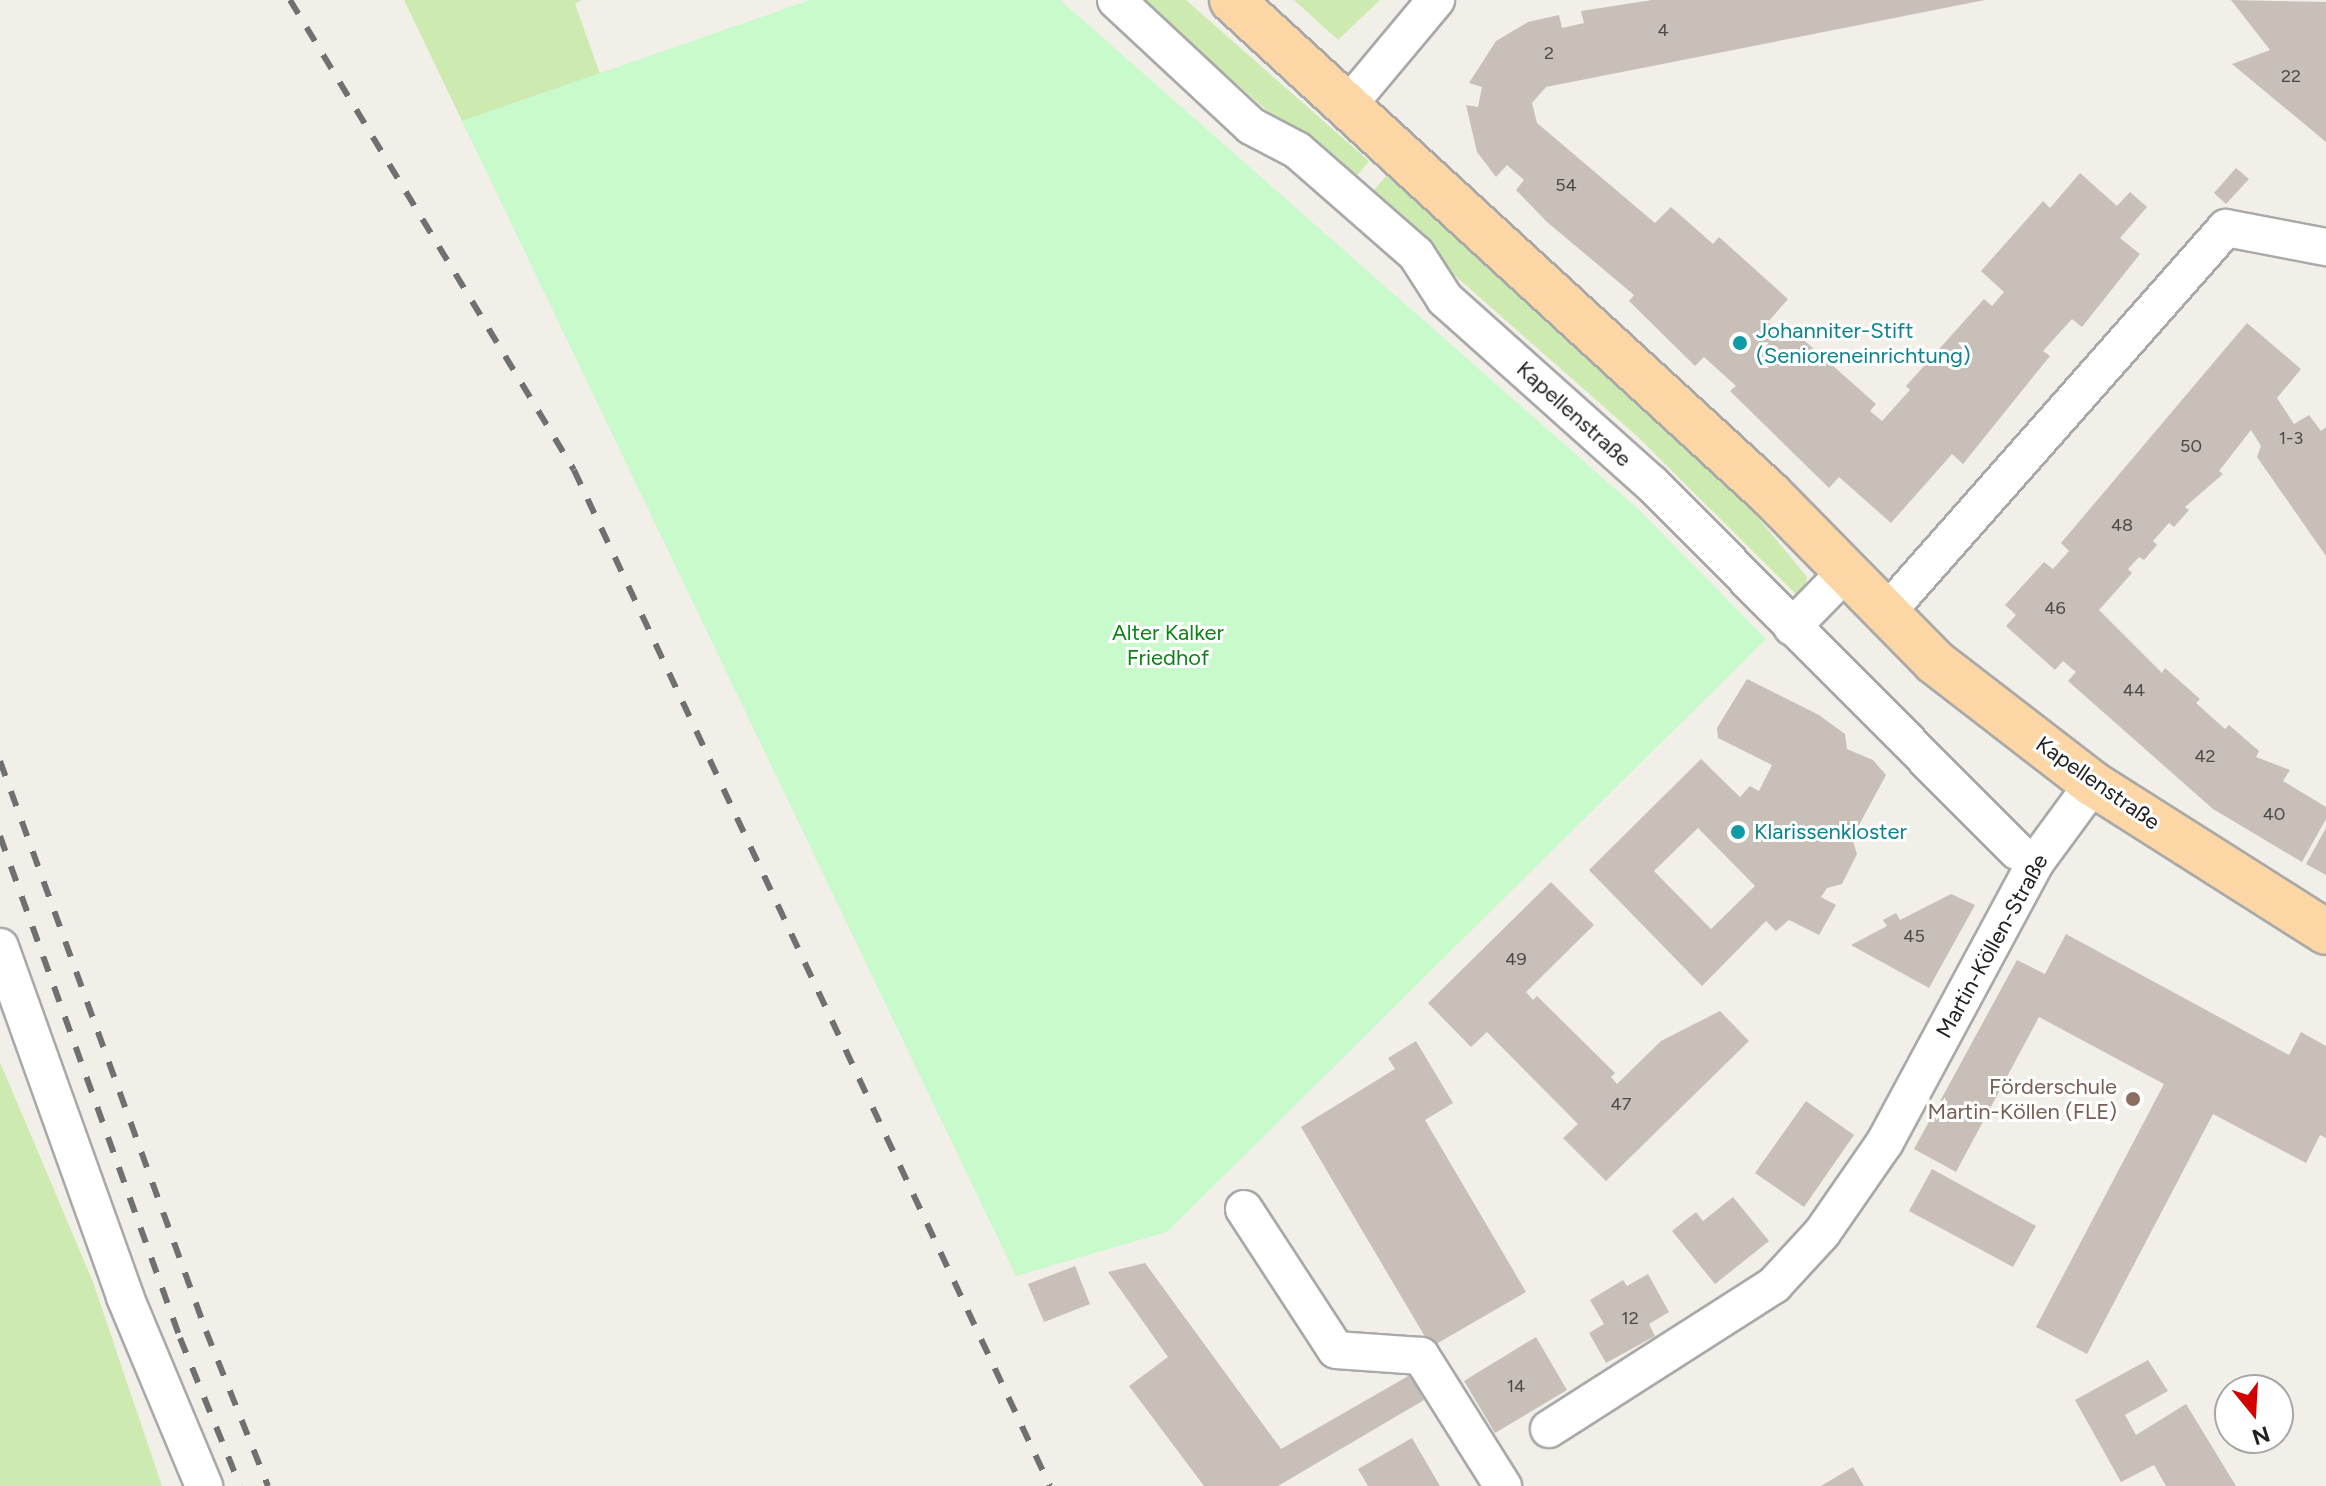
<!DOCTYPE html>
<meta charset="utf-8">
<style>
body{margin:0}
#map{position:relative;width:2326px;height:1486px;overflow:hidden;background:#f2efe9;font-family:Figtree,sans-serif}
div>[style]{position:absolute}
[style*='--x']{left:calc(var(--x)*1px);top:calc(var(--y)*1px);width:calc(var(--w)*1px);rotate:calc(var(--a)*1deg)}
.grass>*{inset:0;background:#cdebb0}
.park>*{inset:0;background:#c8facc}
.building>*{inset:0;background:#c7bfb8}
.roads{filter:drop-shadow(2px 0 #a9a9a9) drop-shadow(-2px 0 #a9a9a9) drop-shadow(0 2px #a9a9a9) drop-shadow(0 -2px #a9a9a9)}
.minor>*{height:36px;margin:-18px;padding:0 18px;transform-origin:18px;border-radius:18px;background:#fff}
.major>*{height:44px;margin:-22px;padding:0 22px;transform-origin:22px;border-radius:22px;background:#fcd6a4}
.rail>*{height:6px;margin-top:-3px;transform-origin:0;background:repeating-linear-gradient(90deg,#707070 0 16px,transparent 0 32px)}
.dots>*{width:22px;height:22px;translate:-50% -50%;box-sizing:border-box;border:4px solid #fff;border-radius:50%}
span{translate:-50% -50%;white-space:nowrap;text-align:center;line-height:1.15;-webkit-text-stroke:6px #fff;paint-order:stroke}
.number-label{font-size:18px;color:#4b4948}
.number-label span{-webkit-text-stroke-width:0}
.culture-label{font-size:22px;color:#0d838f}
.left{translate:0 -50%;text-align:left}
.street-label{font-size:22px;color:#222}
.park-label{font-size:22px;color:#0c8416}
.education-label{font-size:22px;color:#785e54}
.right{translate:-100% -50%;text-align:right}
.north{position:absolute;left:2214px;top:1374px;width:80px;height:80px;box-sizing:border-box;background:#fff;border:2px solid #a7a7a7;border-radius:50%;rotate:162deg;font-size:22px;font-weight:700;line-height:32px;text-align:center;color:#222}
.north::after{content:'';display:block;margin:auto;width:28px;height:36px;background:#d40000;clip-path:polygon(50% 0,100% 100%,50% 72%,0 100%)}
</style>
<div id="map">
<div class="grass">
<div style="clip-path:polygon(404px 0,582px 0,575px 4px,600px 74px,462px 121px)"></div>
<div style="clip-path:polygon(1142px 0,1186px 0,1369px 161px,1350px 184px)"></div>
<div style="clip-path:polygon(1294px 0,1380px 0,1338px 40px)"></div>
<div style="clip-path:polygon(1387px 175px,1443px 212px,1736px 491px,1807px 577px,1802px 600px,1637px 436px,1367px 198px)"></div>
<div style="clip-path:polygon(0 1062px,93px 1282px,162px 1486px,0 1486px)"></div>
</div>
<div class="park">
<div style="clip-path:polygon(810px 0,1060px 0,1639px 510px,1766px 639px,1167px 1232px,1016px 1276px,462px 121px)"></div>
</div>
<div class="building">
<div style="clip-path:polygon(1652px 0,1985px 0,1546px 87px,1532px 103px,1537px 123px,1655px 223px,1671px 207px,1713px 244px,1719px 237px,1788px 299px,1768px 322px,1782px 335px,1789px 327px,1876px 404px,1870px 411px,1882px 421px,1910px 390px,1906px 386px,1984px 299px,1992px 306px,2004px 292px,1981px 271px,2043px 201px,2050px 208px,2080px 173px,2117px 206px,2130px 192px,2147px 207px,2120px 238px,2140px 254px,2082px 327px,2072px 319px,2043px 351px,2050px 356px,1963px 464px,1952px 454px,1891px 523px,1839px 477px,1829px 488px,1730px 391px,1736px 386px,1704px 357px,1695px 366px,1629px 301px,1634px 295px,1547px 222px,1516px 190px,1524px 180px,1507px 165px,1496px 177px,1477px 152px,1466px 105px,1478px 107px,1482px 87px,1469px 83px,1496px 41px,1528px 22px,1559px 15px,1562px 28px,1584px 23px,1581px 11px)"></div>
<div style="clip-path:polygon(2231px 0,2326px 2px,2326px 142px,2232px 64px,2270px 50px)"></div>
<div style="clip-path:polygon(2236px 168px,2249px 179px,2226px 204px,2214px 193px)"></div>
<div style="clip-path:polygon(2247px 323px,2301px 369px,2277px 398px,2294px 424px,2309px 415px,2321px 431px,2326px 427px,2326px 556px,2257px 457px,2261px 446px,2251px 430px,2219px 471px,2223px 474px,2185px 507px,2189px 510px,2174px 527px,2169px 523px,2153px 541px,2157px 545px,2144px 560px,2139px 557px,2128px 569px,2132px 573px,2099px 610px,2162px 673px,2165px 668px,2200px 699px,2196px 703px,2225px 729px,2229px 725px,2259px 751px,2256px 757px,2290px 770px,2283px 781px,2326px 807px,2326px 819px,2302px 862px,2213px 809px,2068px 681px,2076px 672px,2063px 661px,2055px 670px,2006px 626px,2016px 615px,2005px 605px,2044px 562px,2053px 569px,2069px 551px,2061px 543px)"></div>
<div style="clip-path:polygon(evenodd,1747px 679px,1819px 715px,1845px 734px,1847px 749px,1873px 760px,1886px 775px,1852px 838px,1857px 854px,1842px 884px,1827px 888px,1821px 897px,1836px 905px,1819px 935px,1789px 920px,1776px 931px,1766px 921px,1702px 986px,1589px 870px,1701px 759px,1740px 797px,1750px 786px,1759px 791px,1772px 765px,1718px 738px,1717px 728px,1747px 679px,1698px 828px,1755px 886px,1711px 929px,1654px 871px,1698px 828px)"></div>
<div style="clip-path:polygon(2326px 828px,2326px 875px,2306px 864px)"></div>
<div style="clip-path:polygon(1551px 882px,1594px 925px,1526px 992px,1533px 1000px,1537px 996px,1615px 1073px,1611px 1077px,1617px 1084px,1661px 1041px,1720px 1011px,1749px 1041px,1606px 1181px,1563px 1138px,1578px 1124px,1487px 1032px,1471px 1047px,1428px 1003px)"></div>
<div style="clip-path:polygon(1951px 894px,1975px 905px,1929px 988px,1851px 945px,1887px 926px,1883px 920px,1896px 913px,1900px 920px)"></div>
<div style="clip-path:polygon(2066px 934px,2289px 1055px,2301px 1032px,2326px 1046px,2326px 1138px,2320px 1135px,2306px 1163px,2213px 1114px,2087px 1354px,2036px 1327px,2164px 1084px,2039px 1017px,1956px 1172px,1914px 1149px,2017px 960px,2045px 974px)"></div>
<div style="clip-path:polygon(1416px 1041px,1453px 1103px,1425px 1120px,1526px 1292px,1431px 1347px,1301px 1127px,1395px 1069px,1388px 1058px)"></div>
<div style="clip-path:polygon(1806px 1101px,1854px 1135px,1804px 1207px,1755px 1173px)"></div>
<div style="clip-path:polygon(1932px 1169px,2036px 1226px,2013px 1267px,1909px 1211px)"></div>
<div style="clip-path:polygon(1733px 1197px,1769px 1241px,1715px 1284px,1672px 1231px,1696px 1212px,1703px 1221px)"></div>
<div style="clip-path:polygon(1145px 1263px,1281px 1449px,1410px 1375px,1424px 1400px,1278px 1486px,1204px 1486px,1129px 1386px,1168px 1357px,1108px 1272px)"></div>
<div style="clip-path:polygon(1075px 1266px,1090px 1304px,1044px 1322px,1028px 1284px)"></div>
<div style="clip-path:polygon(1648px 1274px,1669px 1312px,1649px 1324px,1655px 1336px,1606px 1363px,1589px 1333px,1604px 1324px,1590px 1300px,1623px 1280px,1627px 1286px)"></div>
<div style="clip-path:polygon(1536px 1337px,1567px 1390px,1495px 1433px,1464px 1381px)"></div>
<div style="clip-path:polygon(2148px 1360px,2168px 1391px,2125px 1415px,2136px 1435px,2186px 1404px,2236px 1486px,2166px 1486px,2154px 1465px,2121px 1482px,2075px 1400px)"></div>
<div style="clip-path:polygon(1412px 1438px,1440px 1486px,1368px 1486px,1358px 1469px)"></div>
<div style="clip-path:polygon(1853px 1467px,1864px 1486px,1821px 1486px)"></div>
</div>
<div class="roads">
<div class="minor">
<div style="--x:1116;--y:0;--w:185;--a:43"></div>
<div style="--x:1251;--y:126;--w:52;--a:27.6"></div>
<div style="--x:1297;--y:150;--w:158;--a:41.2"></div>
<div style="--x:1416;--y:254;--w:54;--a:57.2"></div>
<div style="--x:1445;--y:299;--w:276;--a:41.8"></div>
<div style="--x:1651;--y:483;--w:519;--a:45.16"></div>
<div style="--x:1349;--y:104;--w:136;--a:-50.1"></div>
<div style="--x:1887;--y:612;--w:512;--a:-48.56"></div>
<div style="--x:2226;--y:228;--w:102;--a:10.8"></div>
<div style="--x:1792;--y:627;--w:77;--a:-45.5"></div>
<div style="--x:0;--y:947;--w:372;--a:70.3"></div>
<div style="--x:125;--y:1297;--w:205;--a:67.3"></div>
<div style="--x:1244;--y:1209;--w:168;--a:56.9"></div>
<div style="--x:1336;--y:1350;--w:85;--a:4"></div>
<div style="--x:1421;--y:1356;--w:154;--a:57.8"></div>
<div style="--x:1549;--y:1429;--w:267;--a:-32.6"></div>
<div style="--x:1774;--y:1285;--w:71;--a:-47.3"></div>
<div style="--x:1822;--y:1233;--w:111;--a:-55.3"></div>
<div style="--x:1885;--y:1142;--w:317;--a:-61.7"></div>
<div style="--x:2035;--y:863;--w:98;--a:-53.7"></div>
</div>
<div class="major">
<div style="--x:1232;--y:0;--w:730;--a:42.56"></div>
<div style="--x:1770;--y:494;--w:235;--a:45.5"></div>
<div style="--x:1935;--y:662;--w:200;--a:37.7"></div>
<div style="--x:2093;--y:784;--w:276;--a:32.4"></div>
</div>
</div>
<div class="rail">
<div style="--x:290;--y:0;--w:549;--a:58.86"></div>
<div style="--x:574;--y:470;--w:1122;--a:64.9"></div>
<div style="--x:0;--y:761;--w:606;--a:70.13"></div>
<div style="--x:206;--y:1331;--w:167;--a:68.2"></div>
<div style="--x:0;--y:836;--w:533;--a:70.27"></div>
<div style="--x:180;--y:1338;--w:160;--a:67.9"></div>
</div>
<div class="dots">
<div style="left:1740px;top:343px;background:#0f9aa8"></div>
<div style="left:1738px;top:832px;background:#0f9aa8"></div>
<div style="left:2133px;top:1099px;background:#8d6e63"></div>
</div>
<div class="number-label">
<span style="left:1663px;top:30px">4</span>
<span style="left:1549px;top:53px">2</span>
<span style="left:2291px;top:76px">22</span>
<span style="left:1566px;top:185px">54</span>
<span style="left:2291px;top:438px">1-3</span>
<span style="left:2191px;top:446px">50</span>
<span style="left:2122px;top:525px">48</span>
<span style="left:2055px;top:608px">46</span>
<span style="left:2134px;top:690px">44</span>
<span style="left:2205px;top:756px">42</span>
<span style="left:2274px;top:814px">40</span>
<span style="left:1914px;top:936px">45</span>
<span style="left:1516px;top:959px">49</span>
<span style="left:1621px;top:1104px">47</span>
<span style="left:1630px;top:1318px">12</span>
<span style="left:1516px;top:1386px">14</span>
</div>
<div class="culture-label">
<span class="left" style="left:1756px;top:343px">Johanniter-Stift<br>(Senioreneinrichtung)</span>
<span class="left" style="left:1754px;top:832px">Klarissenkloster</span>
</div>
<div class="street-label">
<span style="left:1574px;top:414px;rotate:42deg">Kapellenstraße</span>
<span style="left:2098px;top:783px;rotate:35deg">Kapellenstraße</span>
<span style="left:1992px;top:946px;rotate:-61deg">Martin-Köllen-Straße</span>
</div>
<div class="park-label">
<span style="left:1168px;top:645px">Alter Kalker<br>Friedhof</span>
</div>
<div class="education-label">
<span class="right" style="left:2117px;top:1099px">Förderschule<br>Martin-Köllen (FLE)</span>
</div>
<div class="north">N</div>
</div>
